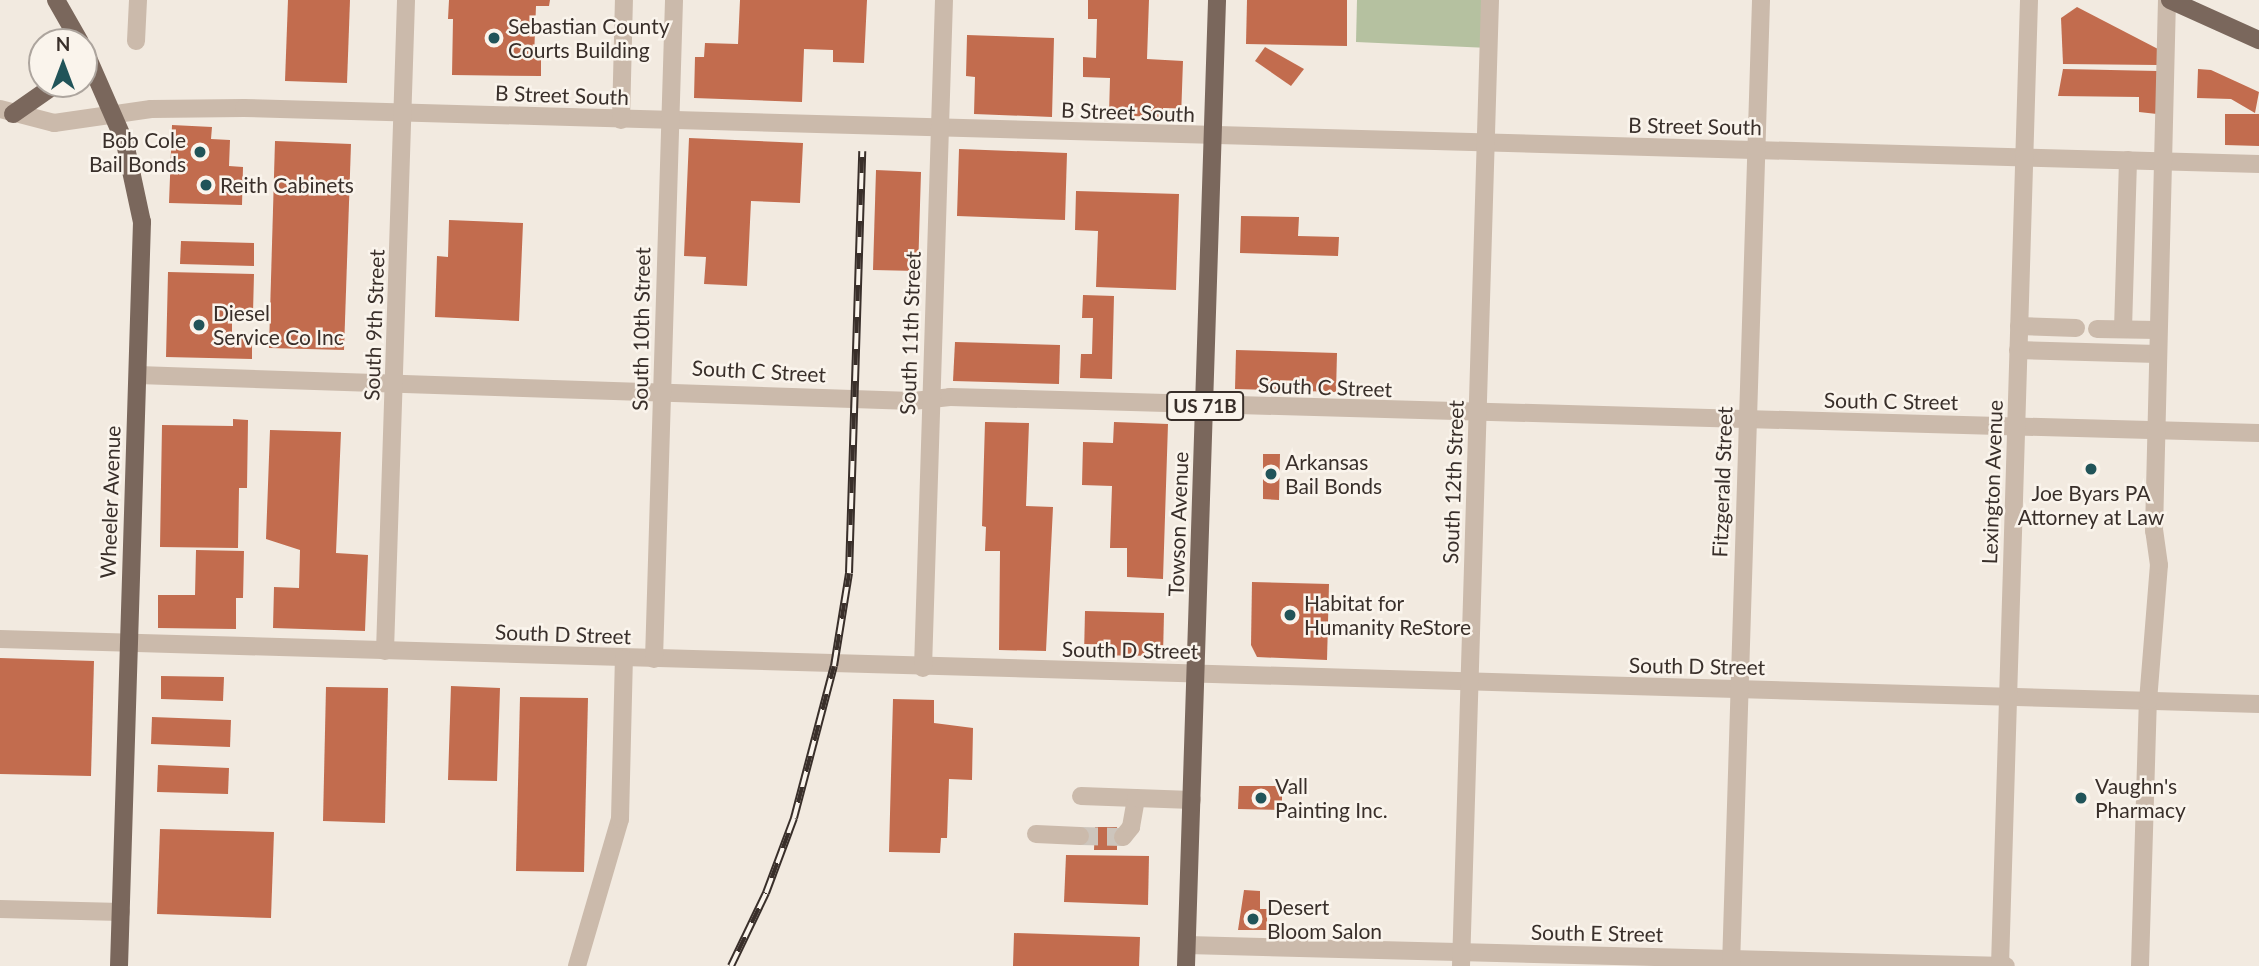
<!DOCTYPE html>
<style>
body{margin:0}
#map{position:relative;width:2259px;height:966px;overflow:hidden;background:#f2eae0;font-family:Lato,sans-serif}
div>[style]{position:absolute}
[style*='--x']{left:calc(var(--x)*1px);top:calc(var(--y)*1px);width:calc(var(--w)*1px);rotate:calc(var(--a)*1deg)}
.green>*{inset:0;background:#b5c1a0}
.building>*{inset:0;background:#c26c4e}
.minor-tunnel>*{height:18px;margin-top:-9px;transform-origin:0;background:repeating-linear-gradient(90deg,#cdc5bc 0 18px,transparent 0 27px)}
.minor>*{height:18px;margin:-9px;padding:0 9px;transform-origin:9px;border-radius:9px;background:#cbbaab}
.major>*{height:18px;margin:-9px;padding:0 9px;transform-origin:9px;border-radius:9px;background:#7a675c}
.rail>*{height:8px;margin-top:-4px;transform-origin:0;background:repeating-linear-gradient(90deg,#faf4ec 0 16px,#392f2a 0 32px);box-sizing:border-box;border-block:2px solid #392f2a}
.dots>*{width:19px;height:19px;translate:-50% -50%;box-sizing:border-box;border:4px solid #faf4ec;border-radius:50%}
span{translate:-50% -50%;white-space:nowrap;text-align:center;line-height:1.15;-webkit-text-stroke:5px #faf4ec;paint-order:stroke}
.shield-label span{padding:2px 5px;background:#faf4ec;border:2px solid;border-radius:5px;-webkit-text-stroke-width:0}
.shield-label{font-size:19px;color:#392f2a;font-weight:700}
.poi-label{font-size:21px;color:#392f2a}
.left{translate:0 -50%;text-align:left}
.right{translate:-100% -50%;text-align:right}
.street-label{font-size:21px;color:#392f2a}
.north{position:absolute;left:28px;top:28px;width:70px;height:70px;box-sizing:border-box;background:#faf4ec;border:2px solid #ada59e;border-radius:50%;rotate:0deg;font-size:19px;font-weight:700;line-height:28px;text-align:center;color:#392f2a}
.north::after{content:'';display:block;margin:auto;width:24px;height:32px;background:#215459;clip-path:polygon(50% 0,100% 100%,50% 72%,0 100%)}
</style>
<div id="map">
<div class="green">
<div style="clip-path:polygon(1357px 0,1490px 0,1489px 48px,1356px 42px)"></div>
</div>
<div class="building">
<div style="clip-path:polygon(288px 0,350px 0,347px 83px,285px 81px)"></div>
<div style="clip-path:polygon(449px 0,550px 0,549px 6px,536px 6px,534px 57px,541px 57px,541px 76px,452px 75px,453px 19px,448px 19px)"></div>
<div style="clip-path:polygon(740px 0,867px 0,864px 63px,833px 62px,833px 50px,804px 49px,802px 102px,694px 98px,695px 57px,704px 57px,705px 43px,738px 44px)"></div>
<div style="clip-path:polygon(1088px 0,1149px 0,1147px 59px,1183px 61px,1181px 118px,1109px 115px,1110px 78px,1083px 77px,1083px 57px,1096px 58px,1097px 19px,1088px 19px)"></div>
<div style="clip-path:polygon(1247px 0,1347px 0,1347px 46px,1246px 44px)"></div>
<div style="clip-path:polygon(2077px 7px,2158px 49px,2158px 65px,2063px 64px,2061px 18px)"></div>
<div style="clip-path:polygon(967px 35px,1054px 38px,1052px 117px,974px 114px,975px 77px,966px 76px)"></div>
<div style="clip-path:polygon(1265px 47px,1304px 69px,1291px 86px,1255px 61px)"></div>
<div style="clip-path:polygon(2063px 69px,2158px 71px,2157px 114px,2139px 112px,2139px 97px,2058px 96px)"></div>
<div style="clip-path:polygon(2198px 69px,2211px 70px,2259px 92px,2255px 113px,2231px 99px,2197px 98px)"></div>
<div style="clip-path:polygon(2225px 114px,2259px 114px,2259px 146px,2225px 145px)"></div>
<div style="clip-path:polygon(172px 125px,212px 127px,211px 139px,230px 140px,229px 166px,243px 167px,242px 205px,169px 203px)"></div>
<div style="clip-path:polygon(689px 138px,803px 143px,800px 203px,751px 201px,747px 286px,704px 284px,706px 257px,684px 256px)"></div>
<div style="clip-path:polygon(275px 141px,351px 144px,344px 350px,269px 348px)"></div>
<div style="clip-path:polygon(959px 149px,1067px 153px,1065px 220px,957px 216px)"></div>
<div style="clip-path:polygon(876px 170px,921px 172px,918px 271px,873px 270px)"></div>
<div style="clip-path:polygon(1076px 191px,1179px 194px,1176px 290px,1096px 287px,1098px 231px,1075px 230px)"></div>
<div style="clip-path:polygon(1241px 216px,1299px 217px,1298px 236px,1339px 237px,1338px 256px,1240px 253px)"></div>
<div style="clip-path:polygon(449px 220px,523px 223px,519px 321px,435px 317px,437px 256px,448px 257px)"></div>
<div style="clip-path:polygon(181px 241px,254px 243px,254px 266px,180px 264px)"></div>
<div style="clip-path:polygon(168px 272px,254px 274px,253px 313px,232px 312px,232px 337px,252px 338px,252px 359px,166px 357px)"></div>
<div style="clip-path:polygon(1083px 295px,1114px 296px,1112px 379px,1080px 378px,1081px 354px,1092px 354px,1093px 318px,1082px 318px)"></div>
<div style="clip-path:polygon(955px 342px,1060px 345px,1059px 384px,953px 381px)"></div>
<div style="clip-path:polygon(1236px 350px,1337px 353px,1336px 392px,1235px 389px)"></div>
<div style="clip-path:polygon(233px 419px,248px 420px,247px 488px,239px 488px,238px 548px,160px 547px,162px 425px,233px 426px)"></div>
<div style="clip-path:polygon(985px 422px,1029px 423px,1026px 506px,1053px 507px,1046px 651px,999px 650px,1000px 551px,985px 551px,986px 527px,982px 526px)"></div>
<div style="clip-path:polygon(1114px 422px,1168px 424px,1163px 579px,1127px 577px,1127px 548px,1110px 548px,1112px 486px,1082px 485px,1083px 442px,1113px 443px)"></div>
<div style="clip-path:polygon(270px 430px,341px 432px,336px 553px,368px 555px,365px 631px,273px 628px,274px 587px,299px 588px,300px 550px,266px 539px)"></div>
<div style="clip-path:polygon(1263px 454px,1280px 454px,1279px 500px,1263px 499px)"></div>
<div style="clip-path:polygon(196px 550px,244px 551px,243px 598px,236px 598px,236px 629px,158px 628px,158px 595px,195px 595px)"></div>
<div style="clip-path:polygon(1252px 582px,1329px 584px,1327px 660px,1257px 657px,1251px 645px)"></div>
<div style="clip-path:polygon(1085px 611px,1164px 613px,1163px 656px,1084px 655px)"></div>
<div style="clip-path:polygon(0 658px,94px 661px,91px 776px,0 774px)"></div>
<div style="clip-path:polygon(161px 676px,224px 677px,223px 701px,161px 699px)"></div>
<div style="clip-path:polygon(451px 686px,500px 688px,497px 781px,448px 780px)"></div>
<div style="clip-path:polygon(326px 687px,388px 688px,385px 823px,323px 821px)"></div>
<div style="clip-path:polygon(520px 697px,588px 698px,584px 872px,516px 871px)"></div>
<div style="clip-path:polygon(893px 699px,934px 700px,934px 723px,973px 728px,972px 780px,949px 779px,947px 838px,941px 838px,940px 853px,889px 852px)"></div>
<div style="clip-path:polygon(152px 717px,231px 720px,230px 747px,151px 744px)"></div>
<div style="clip-path:polygon(158px 765px,229px 768px,228px 794px,157px 792px)"></div>
<div style="clip-path:polygon(1239px 786px,1282px 786px,1282px 810px,1238px 809px)"></div>
<div style="clip-path:polygon(1095px 827px,1117px 827px,1117px 850px,1094px 850px)"></div>
<div style="clip-path:polygon(160px 829px,274px 832px,271px 918px,157px 914px)"></div>
<div style="clip-path:polygon(1066px 855px,1149px 856px,1148px 905px,1064px 902px)"></div>
<div style="clip-path:polygon(1244px 890px,1260px 891px,1260px 909px,1267px 909px,1267px 930px,1238px 930px)"></div>
<div style="clip-path:polygon(1014px 933px,1140px 937px,1139px 966px,1013px 966px)"></div>
</div>
<div class="minor-tunnel">
<div style="--x:1080;--y:836;--w:43;--a:1.3"></div>
</div>
<div class="minor">
<div style="--x:136;--y:41;--w:41;--a:-87.2"></div>
<div style="--x:0;--y:109;--w:56;--a:14.5"></div>
<div style="--x:54;--y:123;--w:98;--a:-8.2"></div>
<div style="--x:151;--y:109;--w:93;--a:-0.6"></div>
<div style="--x:244;--y:108;--w:2016;--a:1.59"></div>
<div style="--x:621;--y:120;--w:120;--a:-88.6"></div>
<div style="--x:2019;--y:326;--w:57;--a:2"></div>
<div style="--x:2097;--y:329;--w:61;--a:0.9"></div>
<div style="--x:2123;--y:329;--w:169;--a:-88.3"></div>
<div style="--x:2018;--y:350;--w:139;--a:1.6"></div>
<div style="--x:138;--y:375;--w:775;--a:1.92"></div>
<div style="--x:913;--y:401;--w:37;--a:-6"></div>
<div style="--x:950;--y:397;--w:1309;--a:1.58"></div>
<div style="--x:0;--y:639;--w:2260;--a:1.65"></div>
<div style="--x:385;--y:651;--w:651;--a:-88.15"></div>
<div style="--x:654;--y:659;--w:659;--a:-88.26"></div>
<div style="--x:923;--y:668;--w:668;--a:-88.2"></div>
<div style="--x:1081;--y:796;--w:55;--a:2.1"></div>
<div style="--x:1036;--y:834;--w:44;--a:2.6"></div>
<div style="--x:1123;--y:837;--w:13;--a:-51"></div>
<div style="--x:1131;--y:827;--w:29;--a:-80"></div>
<div style="--x:1136;--y:798;--w:56;--a:2"></div>
<div style="--x:0;--y:909;--w:121;--a:1.4"></div>
<div style="--x:1187;--y:945;--w:819;--a:1.47"></div>
<div style="--x:577;--y:966;--w:153;--a:-73.7"></div>
<div style="--x:620;--y:819;--w:160;--a:-88.6"></div>
<div style="--x:1461;--y:966;--w:966;--a:-88.28"></div>
<div style="--x:1731;--y:966;--w:966;--a:-88.22"></div>
<div style="--x:2000;--y:966;--w:966;--a:-88.28"></div>
<div style="--x:2140;--y:966;--w:265;--a:-88.3"></div>
<div style="--x:2148;--y:701;--w:136;--a:-85.4"></div>
<div style="--x:2159;--y:565;--w:34;--a:-98"></div>
<div style="--x:2154;--y:531;--w:531;--a:-88.6"></div>
</div>
<div class="major">
<div style="--x:56;--y:0;--w:48;--a:60.3"></div>
<div style="--x:2170;--y:0;--w:98;--a:24.2"></div>
<div style="--x:84;--y:49;--w:103;--a:66.4"></div>
<div style="--x:125;--y:143;--w:81;--a:77.9"></div>
<div style="--x:142;--y:222;--w:744;--a:91.77"></div>
<div style="--x:13;--y:114;--w:52;--a:-34.9"></div>
<div style="--x:1186;--y:966;--w:966;--a:-88.16"></div>
</div>
<div class="rail">
<div style="--x:731;--y:966;--w:81;--a:-64.4"></div>
<div style="--x:766;--y:893;--w:80;--a:-69.5"></div>
<div style="--x:794;--y:818;--w:157;--a:-75.3"></div>
<div style="--x:834;--y:666;--w:94;--a:-80.8"></div>
<div style="--x:849;--y:573;--w:422;--a:-88.2"></div>
</div>
<div class="dots">
<div style="left:494px;top:38px;background:#215459"></div>
<div style="left:200px;top:152px;background:#215459"></div>
<div style="left:206px;top:185px;background:#215459"></div>
<div style="left:199px;top:325px;background:#215459"></div>
<div style="left:2091px;top:469px;background:#215459"></div>
<div style="left:1271px;top:474px;background:#215459"></div>
<div style="left:1290px;top:615px;background:#215459"></div>
<div style="left:1261px;top:798px;background:#215459"></div>
<div style="left:2081px;top:798px;background:#215459"></div>
<div style="left:1253px;top:919px;background:#215459"></div>
</div>
<div class="shield-label">
<span style="left:1205px;top:406px">US 71B</span>
</div>
<div class="poi-label">
<span class="left" style="left:508px;top:38px">Sebastian County<br>Courts Building</span>
<span class="right" style="left:186px;top:152px">Bob Cole<br>Bail Bonds</span>
<span class="left" style="left:220px;top:185px">Reith Cabinets</span>
<span class="left" style="left:213px;top:325px">Diesel<br>Service Co Inc</span>
<span class="left" style="left:1285px;top:474px">Arkansas<br>Bail Bonds</span>
<span style="left:2091px;top:505px">Joe Byars PA<br>Attorney at Law</span>
<span class="left" style="left:1304px;top:615px">Habitat for<br>Humanity ReStore</span>
<span class="left" style="left:1275px;top:798px">Vall<br>Painting Inc.</span>
<span class="left" style="left:2095px;top:798px">Vaughn's<br>Pharmacy</span>
<span class="left" style="left:1267px;top:919px">Desert<br>Bloom Salon</span>
</div>
<div class="street-label">
<span style="left:562px;top:95px;rotate:2deg">B Street South</span>
<span style="left:1128px;top:112px;rotate:2deg">B Street South</span>
<span style="left:1695px;top:126px;rotate:1deg">B Street South</span>
<span style="left:374px;top:325px;rotate:-88deg">South 9th Street</span>
<span style="left:641px;top:329px;rotate:-89deg">South 10th Street</span>
<span style="left:910px;top:333px;rotate:-88deg">South 11th Street</span>
<span style="left:759px;top:371px;rotate:3deg">South C Street</span>
<span style="left:1325px;top:387px;rotate:2deg">South C Street</span>
<span style="left:1891px;top:401px;rotate:1deg">South C Street</span>
<span style="left:1453px;top:482px;rotate:-88deg">South 12th Street</span>
<span style="left:1722px;top:482px;rotate:-88deg">Fitzgerald Street</span>
<span style="left:1992px;top:482px;rotate:-88deg">Lexington Avenue</span>
<span style="left:110px;top:502px;rotate:-88deg">Wheeler Avenue</span>
<span style="left:1178px;top:524px;rotate:-88deg">Towson Avenue</span>
<span style="left:563px;top:634px;rotate:2deg">South D Street</span>
<span style="left:1130px;top:650px;rotate:1deg">South D Street</span>
<span style="left:1697px;top:666px;rotate:1deg">South D Street</span>
<span style="left:1597px;top:933px;rotate:1deg">South E Street</span>
</div>
<div class="north">N</div>
</div>
